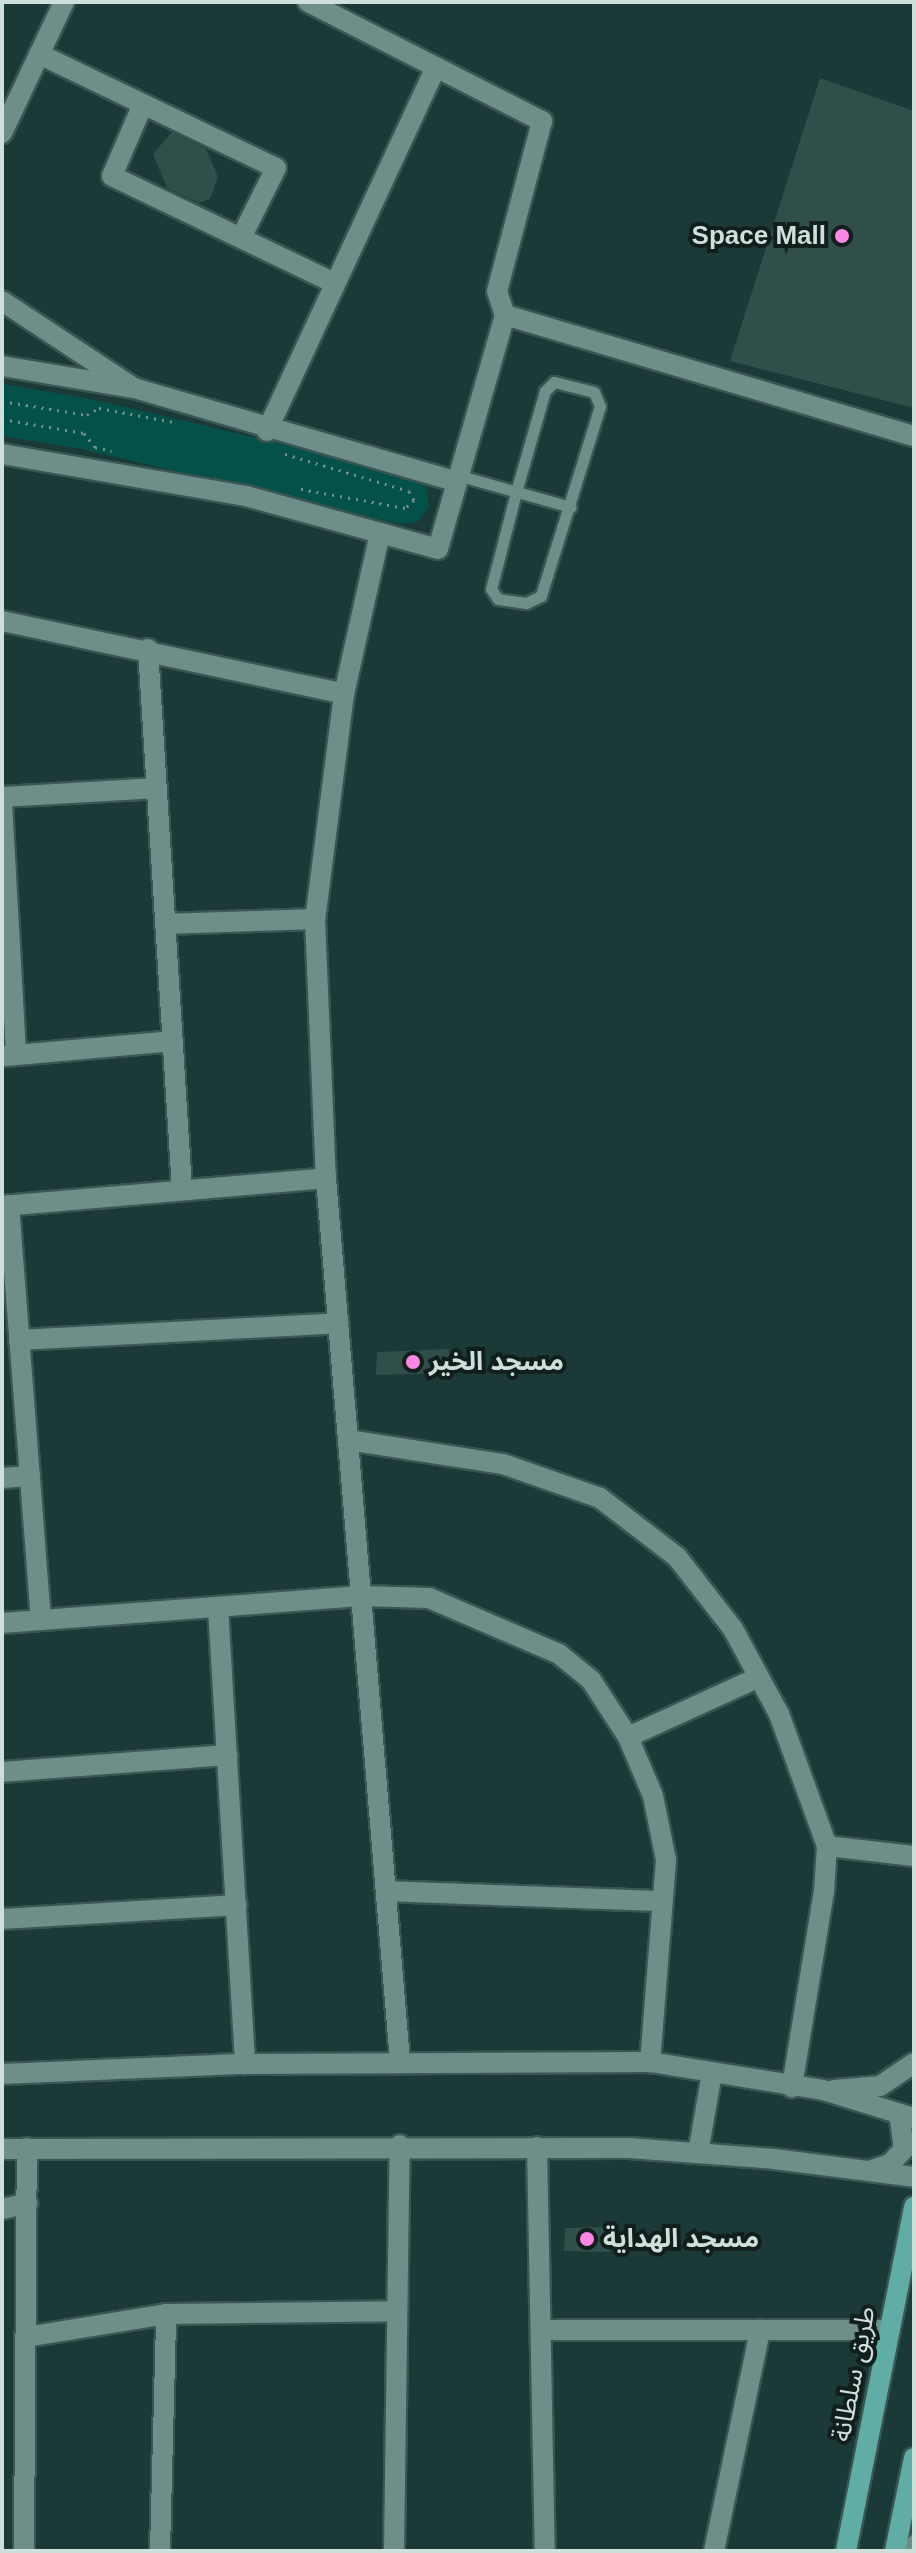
<!DOCTYPE html>
<meta charset="utf-8">
<style>
body{margin:0}
#map{position:relative;width:916px;height:2553px;overflow:hidden;background:#1b3936;font-family:Helvetica,"Noto Sans Arabic",sans-serif}
div>[style]{position:absolute}
[style*='--x']{left:calc(var(--x)*1px);top:calc(var(--y)*1px);width:calc(var(--w)*1px);rotate:calc(var(--a)*1deg)}
.green>*{inset:0;background:#04514a}
.building>*{inset:0;background:#304e4a}
.path>*{height:3px;margin-top:-1.5px;transform-origin:0;background:repeating-linear-gradient(90deg,#79908d 0 2px,transparent 0 8px)}
.roads{filter:drop-shadow(2px 0 #3a5552) drop-shadow(-2px 0 #3a5552) drop-shadow(0 2px #3a5552) drop-shadow(0 -2px #3a5552)}
.service>*{height:11px;margin:-5.5px;padding:0 5.5px;transform-origin:5.5px;border-radius:5.5px;background:#6d8e89}
.minor>*{height:20px;margin:-10px;padding:0 10px;transform-origin:10px;border-radius:10px;background:#6d8e89}
.tertiary>*{height:20px;margin:-10px;padding:0 10px;transform-origin:10px;border-radius:10px;background:#6d8e89}
.secondary>*{height:20px;margin:-10px;padding:0 10px;transform-origin:10px;border-radius:10px;background:#6d8e89}
.primary>*{height:20px;margin:-10px;padding:0 10px;transform-origin:10px;border-radius:10px;background:#5fada4}
.dots>*{width:22px;height:22px;translate:-50% -50%;box-sizing:border-box;border:4px solid #111e1c;border-radius:50%}
span{translate:-50% -50%;white-space:nowrap;text-align:center;line-height:1.15;-webkit-text-stroke:8px #111e1c;paint-order:stroke}
.poi-label{font-size:26px;color:#cedfdc;font-weight:700}
.right{translate:-100% -50%;text-align:right}
.left{translate:0 -50%;text-align:left}
.street-label{font-size:26px;color:#cedfdc}
.frame{position:absolute;inset:0;border:4px solid #cedfdc;pointer-events:none}
</style>
<div id="map">
<div class="green">
<div style="clip-path:polygon(2px 384px,91px 399px,410px 474px,426px 484px,429px 508px,417px 522px,399px 524px,81px 449px,2px 436px)"></div>
</div>
<div class="building">
<div style="clip-path:polygon(820px 78px,914px 111px,914px 408px,730px 361px)"></div>
<div style="clip-path:polygon(172px 132px,206px 149px,218px 177px,210px 199px,199px 203px,167px 188px,153px 154px)"></div>
<div style="clip-path:polygon(449px 1349px,449px 1373px,376px 1375px,377px 1352px)"></div>
<div style="clip-path:polygon(609px 2227px,609px 2252px,564px 2251px,565px 2228px)"></div>
</div>
<div class="path">
<div style="--x:2;--y:401;--w:86;--a:9.4"></div>
<div style="--x:87;--y:415;--w:14;--a:-30"></div>
<div style="--x:99;--y:408;--w:76;--a:10.6"></div>
<div style="--x:2;--y:419;--w:83;--a:9.7"></div>
<div style="--x:84;--y:433;--w:18;--a:52"></div>
<div style="--x:95;--y:447;--w:17;--a:13"></div>
<div style="--x:285;--y:454;--w:129;--a:16.6"></div>
<div style="--x:409;--y:491;--w:10;--a:61"></div>
<div style="--x:414;--y:500;--w:12;--a:138"></div>
<div style="--x:405;--y:508;--w:111;--a:-169.6"></div>
</div>
<div class="roads">
<div class="service">
<div style="--x:554;--y:382;--w:41;--a:14"></div>
<div style="--x:594;--y:392;--w:15;--a:67"></div>
<div style="--x:600;--y:406;--w:199;--a:107.3"></div>
<div style="--x:541;--y:596;--w:17;--a:155"></div>
<div style="--x:526;--y:603;--w:28;--a:-172"></div>
<div style="--x:498;--y:599;--w:12;--a:-125"></div>
<div style="--x:491;--y:589;--w:100;--a:-75.5"></div>
<div style="--x:516;--y:492;--w:105;--a:-74"></div>
<div style="--x:545;--y:391;--w:13;--a:-45"></div>
<div style="--x:457;--y:475;--w:118;--a:15.7"></div>
<div style="--x:903;--y:2551;--w:16;--a:-47"></div>
</div>
<div class="minor">
<div style="--x:308;--y:2;--w:263;--a:27"></div>
<div style="--x:542;--y:121;--w:176;--a:104.8"></div>
<div style="--x:497;--y:291;--w:25;--a:72"></div>
<div style="--x:505;--y:315;--w:243;--a:106"></div>
<div style="--x:39;--y:54;--w:263;--a:25.7"></div>
<div style="--x:276;--y:168;--w:78;--a:116.6"></div>
<div style="--x:143;--y:104;--w:78;--a:113.3"></div>
<div style="--x:112;--y:176;--w:246;--a:25.7"></div>
<div style="--x:2;--y:133;--w:145;--a:-64.7"></div>
<div style="--x:2;--y:301;--w:158;--a:33.4"></div>
<div style="--x:505;--y:315;--w:427;--a:16.5"></div>
<div style="--x:267;--y:431;--w:401;--a:-65.1"></div>
<div style="--x:380;--y:533;--w:165;--a:102.6"></div>
<div style="--x:344;--y:694;--w:227;--a:97.3"></div>
<div style="--x:315;--y:919;--w:259;--a:87.6"></div>
<div style="--x:326;--y:1178;--w:886;--a:85.21"></div>
<div style="--x:2;--y:621;--w:350;--a:12"></div>
<div style="--x:148;--y:649;--w:542;--a:86.4"></div>
<div style="--x:2;--y:797;--w:155;--a:-3.3"></div>
<div style="--x:2;--y:803;--w:252;--a:86.8"></div>
<div style="--x:165;--y:924;--w:150;--a:-1.9"></div>
<div style="--x:5;--y:1056;--w:168;--a:-5.1"></div>
<div style="--x:9;--y:1205;--w:416;--a:85.6"></div>
<div style="--x:2;--y:1206;--w:325;--a:-4.9"></div>
<div style="--x:19;--y:1340;--w:320;--a:-3"></div>
<div style="--x:348;--y:1440;--w:157;--a:8.8"></div>
<div style="--x:503;--y:1464;--w:103;--a:19.3"></div>
<div style="--x:600;--y:1498;--w:97;--a:37.5"></div>
<div style="--x:677;--y:1557;--w:91;--a:52.1"></div>
<div style="--x:733;--y:1629;--w:97;--a:61.6"></div>
<div style="--x:779;--y:1714;--w:140;--a:70"></div>
<div style="--x:827;--y:1846;--w:45;--a:93.8"></div>
<div style="--x:824;--y:1891;--w:199;--a:99.3"></div>
<div style="--x:2;--y:1478;--w:28;--a:-4"></div>
<div style="--x:218;--y:1607;--w:458;--a:86.6"></div>
<div style="--x:2;--y:1623;--w:360;--a:-4.3"></div>
<div style="--x:361;--y:1596;--w:68;--a:1.7"></div>
<div style="--x:429;--y:1598;--w:142;--a:23.3"></div>
<div style="--x:559;--y:1654;--w:41;--a:39.1"></div>
<div style="--x:591;--y:1680;--w:68;--a:57"></div>
<div style="--x:628;--y:1737;--w:64;--a:67"></div>
<div style="--x:653;--y:1796;--w:65;--a:78.5"></div>
<div style="--x:666;--y:1860;--w:203;--a:94.5"></div>
<div style="--x:628;--y:1737;--w:144;--a:-24.6"></div>
<div style="--x:2;--y:1772;--w:226;--a:-4.3"></div>
<div style="--x:827;--y:1846;--w:88;--a:6.6"></div>
<div style="--x:386;--y:1891;--w:276;--a:2.1"></div>
<div style="--x:2;--y:1919;--w:235;--a:-3.4"></div>
<div style="--x:537;--y:2147;--w:404;--a:88.9"></div>
<div style="--x:2;--y:2209;--w:26;--a:-13"></div>
<div style="--x:541;--y:2330;--w:349;--a:0"></div>
<div style="--x:26;--y:2337;--w:142;--a:-9.3"></div>
<div style="--x:166;--y:2314;--w:231;--a:-0.7"></div>
<div style="--x:24;--y:2551;--w:403;--a:-89.6"></div>
<div style="--x:160;--y:2551;--w:237;--a:-88.5"></div>
<div style="--x:394;--y:2551;--w:406;--a:-89.2"></div>
<div style="--x:714;--y:2551;--w:226;--a:-78.2"></div>
</div>
<div class="tertiary">
<div style="--x:2;--y:2074;--w:243;--a:-2.4"></div>
<div style="--x:245;--y:2064;--w:405;--a:-0.3"></div>
<div style="--x:650;--y:2062;--w:175;--a:9.2"></div>
<div style="--x:823;--y:2090;--w:95;--a:17.1"></div>
<div style="--x:834;--y:2090;--w:46;--a:-5"></div>
<div style="--x:880;--y:2086;--w:41;--a:-34.1"></div>
<div style="--x:2;--y:2149;--w:627;--a:-0.09"></div>
<div style="--x:629;--y:2148;--w:145;--a:4.3"></div>
<div style="--x:774;--y:2159;--w:141;--a:7.3"></div>
<div style="--x:698;--y:2153;--w:81;--a:-80.1"></div>
<div style="--x:872;--y:2170;--w:19;--a:-18"></div>
<div style="--x:890;--y:2164;--w:21;--a:-47"></div>
<div style="--x:904;--y:2149;--w:34;--a:-98"></div>
</div>
<div class="secondary">
<div style="--x:2;--y:366;--w:134;--a:9.5"></div>
<div style="--x:134;--y:388;--w:334;--a:16.2"></div>
<div style="--x:2;--y:454;--w:248;--a:9.8"></div>
<div style="--x:246;--y:496;--w:199;--a:15.4"></div>
</div>
<div class="primary">
<div style="--x:846;--y:2551;--w:351;--a:-78.8"></div>
<div style="--x:895;--y:2551;--w:95;--a:-78.5"></div>
</div>
</div>
<div class="dots">
<div style="left:842px;top:236px;background:#fc86e3"></div>
<div style="left:413px;top:1362px;background:#fc86e3"></div>
<div style="left:587px;top:2239px;background:#fc86e3"></div>
</div>
<div class="poi-label">
<span class="right" style="left:826px;top:236px">Space Mall</span>
<span class="left" style="left:429px;top:1362px">مسجد الخير</span>
<span class="left" style="left:603px;top:2239px">مسجد الهداية</span>
</div>
<div class="street-label">
<span style="left:854px;top:2374px;rotate:-79deg">طريق سلطانة</span>
</div>
<div class="frame"></div>
</div>
